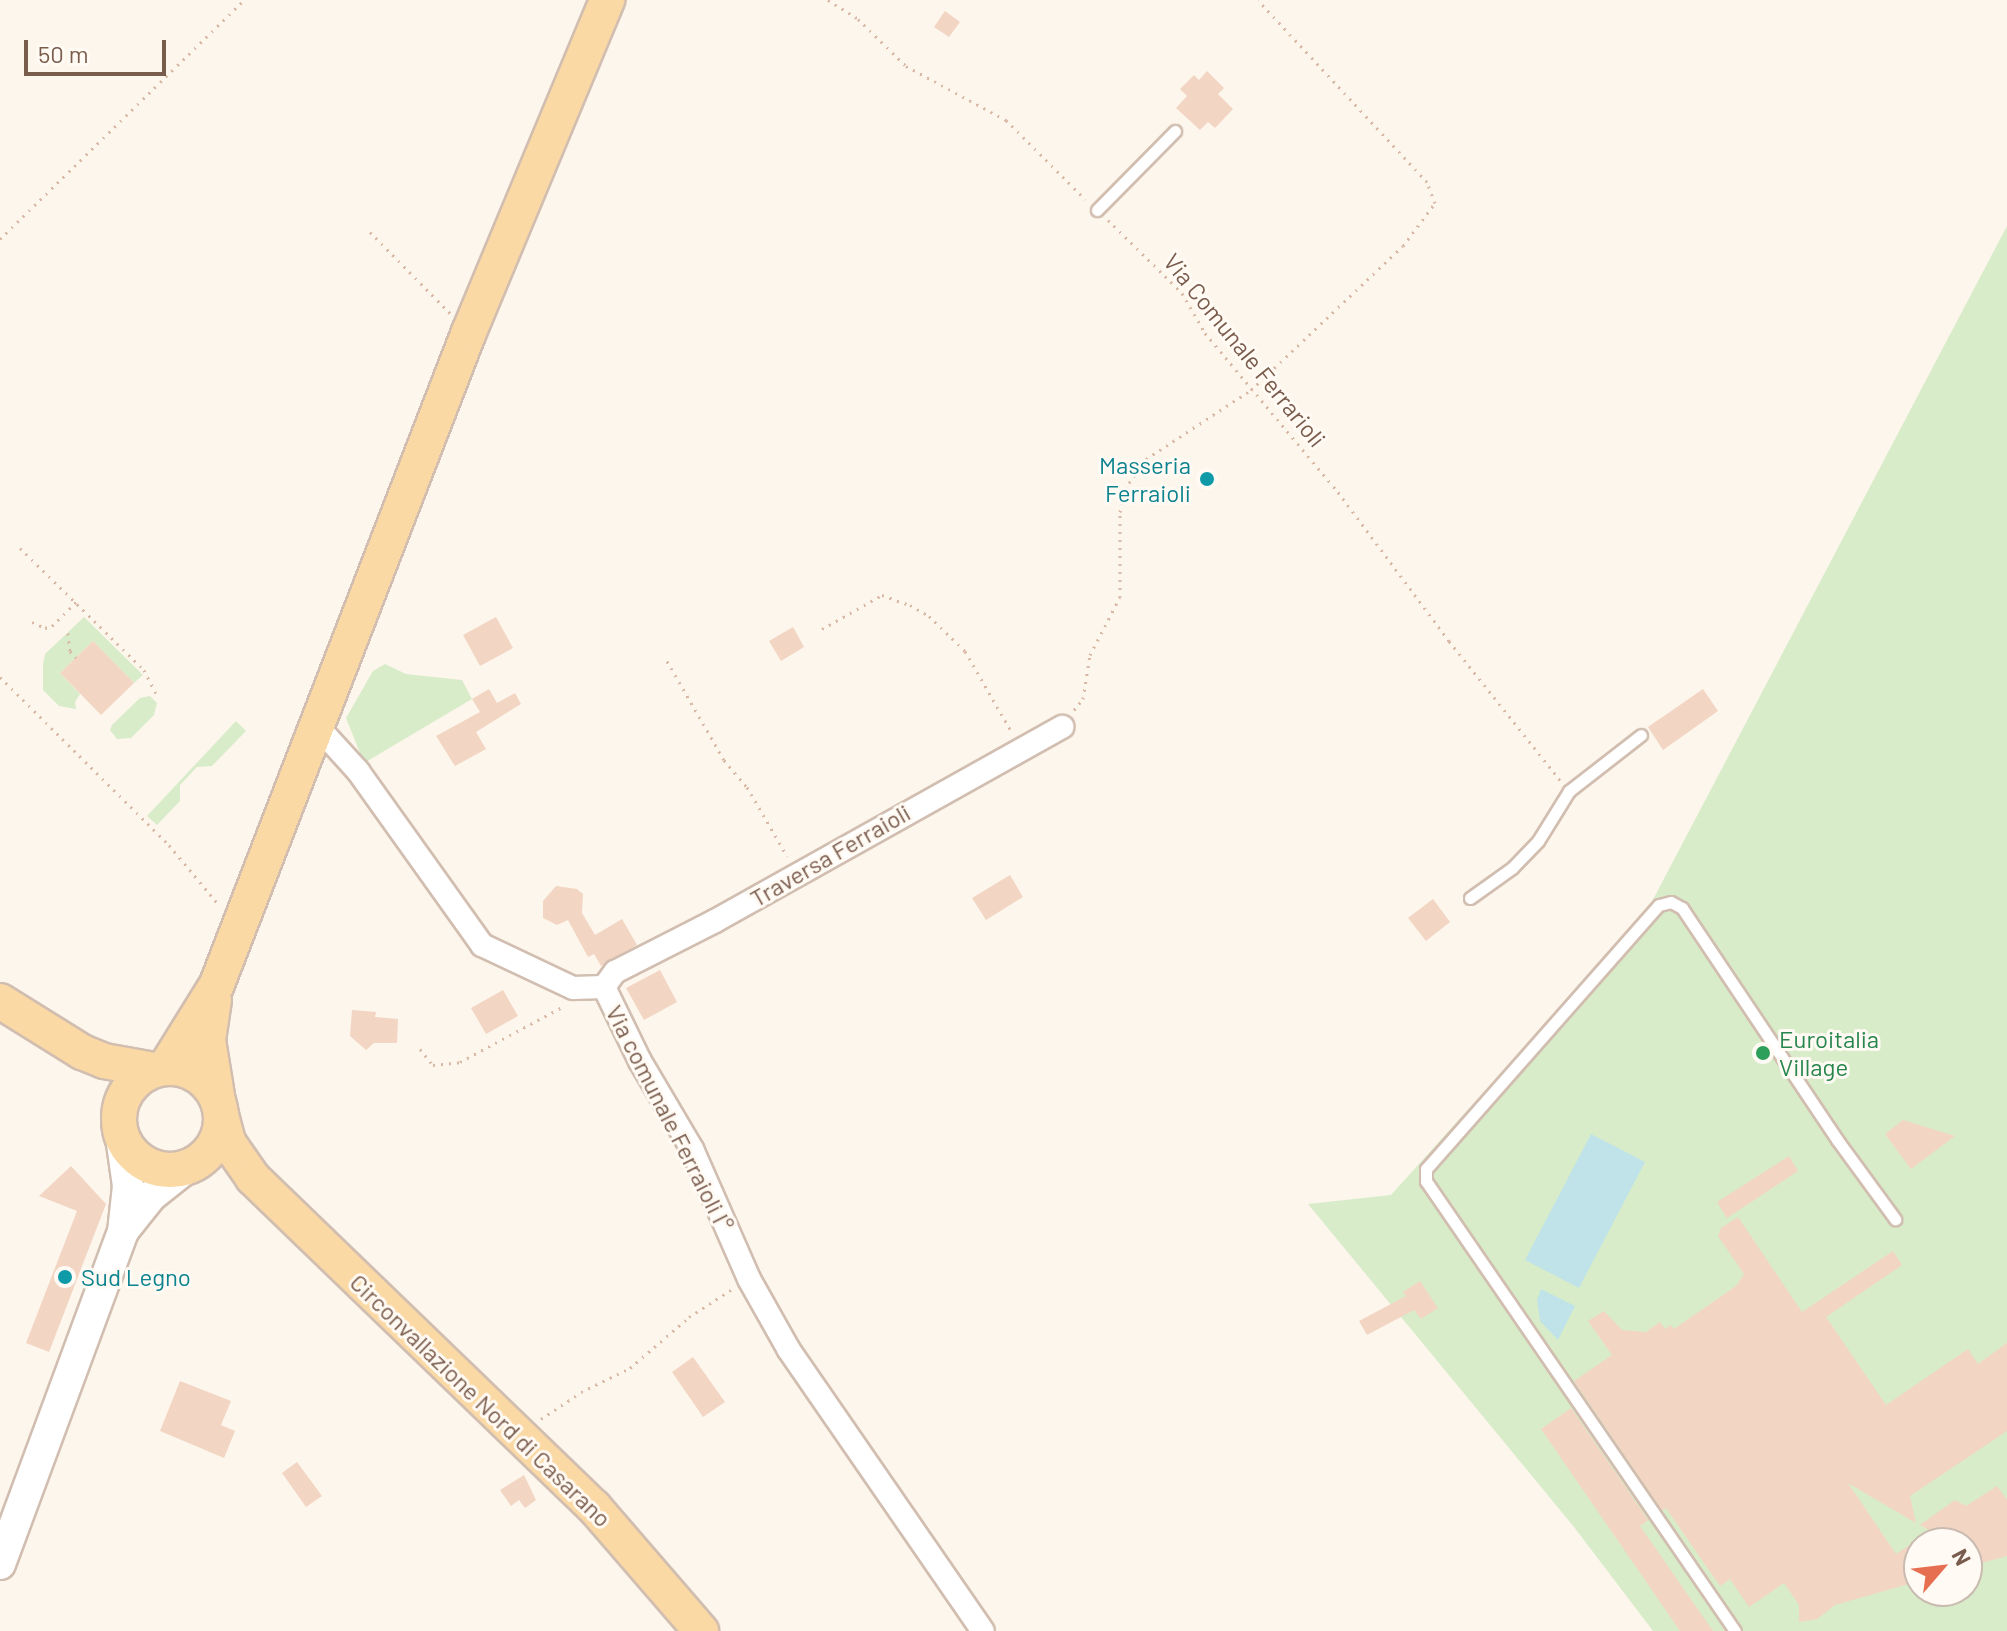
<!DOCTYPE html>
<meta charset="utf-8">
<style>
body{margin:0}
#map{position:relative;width:2007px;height:1631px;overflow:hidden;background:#fdf6ec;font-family:Barlow,sans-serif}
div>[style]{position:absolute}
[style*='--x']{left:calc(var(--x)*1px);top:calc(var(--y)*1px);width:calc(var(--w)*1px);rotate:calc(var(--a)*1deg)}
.green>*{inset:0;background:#d8ecc9}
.water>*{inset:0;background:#bfe3e8}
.building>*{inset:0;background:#f3d5c3}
.path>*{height:3px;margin-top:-1.5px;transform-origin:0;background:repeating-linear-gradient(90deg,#d9b8a5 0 2px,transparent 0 8px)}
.roads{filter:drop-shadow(2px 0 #d1beb0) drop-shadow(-2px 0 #d1beb0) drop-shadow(0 2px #d1beb0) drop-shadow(0 -2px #d1beb0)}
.lane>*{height:11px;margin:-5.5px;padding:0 5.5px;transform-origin:5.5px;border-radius:5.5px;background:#fff}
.street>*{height:22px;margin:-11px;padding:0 11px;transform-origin:11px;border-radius:11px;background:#fff}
.secondary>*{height:30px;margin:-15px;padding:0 15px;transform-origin:15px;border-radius:15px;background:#fff}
.primary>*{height:34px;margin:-17px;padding:0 17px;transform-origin:17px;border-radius:17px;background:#fbd9a5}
.primary>.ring{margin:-17px;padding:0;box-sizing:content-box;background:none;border:34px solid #fbd9a5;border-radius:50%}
.dots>*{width:22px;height:22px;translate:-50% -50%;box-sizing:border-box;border:4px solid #fffaf3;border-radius:50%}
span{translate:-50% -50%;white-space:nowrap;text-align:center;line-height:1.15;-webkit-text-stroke:6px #fffaf3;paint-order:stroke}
.street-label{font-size:24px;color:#7a5c4d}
.culture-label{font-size:24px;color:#0d838f}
.right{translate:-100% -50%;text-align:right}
.left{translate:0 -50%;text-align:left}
.leisure-label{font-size:24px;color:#27864d}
.north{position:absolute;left:1903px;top:1527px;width:80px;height:80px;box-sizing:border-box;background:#fffaf3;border:2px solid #cabbb1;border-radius:50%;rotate:62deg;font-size:22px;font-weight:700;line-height:32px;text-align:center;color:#7a5c4d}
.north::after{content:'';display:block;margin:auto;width:28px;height:36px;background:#e76f51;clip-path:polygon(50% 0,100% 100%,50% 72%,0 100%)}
.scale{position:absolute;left:24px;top:40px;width:142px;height:36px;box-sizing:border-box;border:4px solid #7a5c4d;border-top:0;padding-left:10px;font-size:24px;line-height:28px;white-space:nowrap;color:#7a5c4d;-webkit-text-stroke:6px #fffaf3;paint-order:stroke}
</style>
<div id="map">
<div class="green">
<div style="clip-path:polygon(evenodd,2007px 226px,2007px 1631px,1653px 1631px,1574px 1527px,1308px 1204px,1391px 1195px,1647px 911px,2007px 226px,1919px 1543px,1967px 1543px,1967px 1591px,1919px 1591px,1919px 1543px)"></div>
<div style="clip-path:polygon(84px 617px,143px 675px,134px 683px,93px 641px,60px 673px,80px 694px,75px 702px,76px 709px,59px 706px,43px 690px,43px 664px,45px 654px)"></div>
<div style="clip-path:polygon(385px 664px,406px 674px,462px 680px,472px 699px,364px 763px,346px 718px,373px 671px)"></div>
<div style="clip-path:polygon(150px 696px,157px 703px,154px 715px,131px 738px,117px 739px,110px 730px,112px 725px,140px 698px)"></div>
<div style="clip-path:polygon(236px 721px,246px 731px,212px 766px,197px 767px,180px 785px,180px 801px,157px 825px,147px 816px)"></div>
</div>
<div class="water">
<div style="clip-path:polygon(1591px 1134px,1645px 1162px,1579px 1288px,1525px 1260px)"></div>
<div style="clip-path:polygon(1541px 1289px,1575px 1306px,1558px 1340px,1540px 1321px,1537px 1300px)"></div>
</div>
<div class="building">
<div style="clip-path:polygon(945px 11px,960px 22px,949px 37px,934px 27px)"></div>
<div style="clip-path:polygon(1207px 71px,1224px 88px,1218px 94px,1233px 109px,1215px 128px,1208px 122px,1200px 130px,1176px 108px,1187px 96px,1180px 89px,1194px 75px,1199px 80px)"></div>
<div style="clip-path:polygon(496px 617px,513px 648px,480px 666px,463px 635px)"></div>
<div style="clip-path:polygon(793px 627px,804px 647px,781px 661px,769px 641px)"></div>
<div style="clip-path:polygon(93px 641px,134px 683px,101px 715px,60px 673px)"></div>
<div style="clip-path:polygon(489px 689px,497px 703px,515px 693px,521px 704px,476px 732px,486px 749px,455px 766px,436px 736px,480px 712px,472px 699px)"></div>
<div style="clip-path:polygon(1703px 689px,1718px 711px,1663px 750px,1648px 727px)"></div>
<div style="clip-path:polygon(1010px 875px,1023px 897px,986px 920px,972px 898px)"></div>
<div style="clip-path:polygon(556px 886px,577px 889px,583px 894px,582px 913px,595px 935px,622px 919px,637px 945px,601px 966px,594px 954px,588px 957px,568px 920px,557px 925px,543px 918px,543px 901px)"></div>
<div style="clip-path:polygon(1433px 899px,1450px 922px,1426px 941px,1408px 918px)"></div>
<div style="clip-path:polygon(660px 970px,677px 1002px,644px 1020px,626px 988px)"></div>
<div style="clip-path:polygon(503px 990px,518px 1016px,486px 1034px,471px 1008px)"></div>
<div style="clip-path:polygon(352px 1010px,376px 1012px,375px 1017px,398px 1019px,397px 1043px,374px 1043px,366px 1050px,350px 1036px)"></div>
<div style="clip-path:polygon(1903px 1120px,1955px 1136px,1911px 1169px,1885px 1134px)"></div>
<div style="clip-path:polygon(1789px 1156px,1798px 1171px,1727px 1218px,1717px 1202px)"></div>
<div style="clip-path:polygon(71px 1166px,106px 1204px,49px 1352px,26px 1343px,77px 1211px,39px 1196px)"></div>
<div style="clip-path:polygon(1738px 1217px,1802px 1312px,1893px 1251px,1902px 1265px,1826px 1317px,1886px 1405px,1968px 1349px,1978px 1364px,2007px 1343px,2007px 1431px,1910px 1496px,1916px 1523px,1848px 1483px,1896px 1554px,1931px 1531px,1920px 1525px,1955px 1500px,1966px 1506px,1997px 1486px,2007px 1500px,2007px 1556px,1967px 1567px,1967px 1543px,1919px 1543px,1919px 1581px,1835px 1605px,1817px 1619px,1799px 1622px,1799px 1605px,1784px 1583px,1749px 1607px,1730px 1579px,1720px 1586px,1666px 1508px,1662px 1510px,1574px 1381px,1612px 1355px,1588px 1321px,1604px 1311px,1622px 1330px,1646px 1332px,1660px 1322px,1665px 1329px,1671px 1325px,1674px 1329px,1736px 1286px,1744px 1274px,1718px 1236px,1721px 1228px)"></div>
<div style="clip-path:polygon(1420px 1281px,1438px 1308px,1421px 1319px,1414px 1310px,1367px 1335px,1359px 1321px,1406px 1296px,1403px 1292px)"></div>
<div style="clip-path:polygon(693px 1357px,725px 1402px,703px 1417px,672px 1372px)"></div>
<div style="clip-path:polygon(180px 1381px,231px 1401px,221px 1425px,235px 1431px,224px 1458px,160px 1431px)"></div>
<div style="clip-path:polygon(1571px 1408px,1648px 1520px,1640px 1526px,1713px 1631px,1680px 1631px,1541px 1429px)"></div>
<div style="clip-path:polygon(297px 1462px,322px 1496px,306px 1507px,282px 1473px)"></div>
<div style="clip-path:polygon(524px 1475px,536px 1500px,525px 1508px,519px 1500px,511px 1506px,500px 1490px)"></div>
</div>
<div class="path">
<div style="--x:828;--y:0;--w:36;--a:32"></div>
<div style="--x:858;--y:19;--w:67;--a:44.4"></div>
<div style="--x:906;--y:66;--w:114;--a:28.4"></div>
<div style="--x:1006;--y:120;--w:112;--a:45"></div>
<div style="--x:1108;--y:220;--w:104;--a:44.6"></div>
<div style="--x:1182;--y:293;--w:46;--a:60.1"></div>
<div style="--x:1205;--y:333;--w:207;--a:50.1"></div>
<div style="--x:1338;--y:492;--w:186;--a:53.3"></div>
<div style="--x:1449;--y:641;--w:178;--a:51.4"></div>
<div style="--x:370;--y:232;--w:114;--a:45.4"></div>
<div style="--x:0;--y:239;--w:342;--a:-44.4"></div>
<div style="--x:20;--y:548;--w:174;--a:44.5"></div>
<div style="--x:144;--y:670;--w:27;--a:63"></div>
<div style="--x:32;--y:622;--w:14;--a:25"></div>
<div style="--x:45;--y:628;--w:7;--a:-16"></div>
<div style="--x:52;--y:626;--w:34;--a:-45"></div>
<div style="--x:822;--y:629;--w:69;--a:-29.5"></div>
<div style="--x:882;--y:595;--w:30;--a:20"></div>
<div style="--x:910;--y:605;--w:22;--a:30"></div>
<div style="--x:929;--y:616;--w:50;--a:44.2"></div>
<div style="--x:965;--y:651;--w:92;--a:60.1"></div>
<div style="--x:68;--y:633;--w:18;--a:84"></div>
<div style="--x:70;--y:651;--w:9;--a:49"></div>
<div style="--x:667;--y:661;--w:114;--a:60.1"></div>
<div style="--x:724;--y:760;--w:35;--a:50"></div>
<div style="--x:747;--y:787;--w:80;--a:59.9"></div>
<div style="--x:0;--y:677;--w:238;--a:44.8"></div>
<div style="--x:169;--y:845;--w:78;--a:50.2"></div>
<div style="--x:1074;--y:710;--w:14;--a:-51"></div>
<div style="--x:1083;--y:699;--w:45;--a:-81"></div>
<div style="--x:1090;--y:655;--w:65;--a:-62.7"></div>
<div style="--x:1120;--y:597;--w:85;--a:-90"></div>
<div style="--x:1120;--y:512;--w:30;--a:-73"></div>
<div style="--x:1129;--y:483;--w:29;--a:-55"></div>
<div style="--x:1146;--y:459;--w:126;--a:-33.3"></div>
<div style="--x:1251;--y:390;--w:209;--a:-43.5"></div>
<div style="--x:1403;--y:246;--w:54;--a:-53.3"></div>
<div style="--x:1435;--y:203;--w:22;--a:-111"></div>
<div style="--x:1427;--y:182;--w:248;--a:-132.9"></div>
<div style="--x:420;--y:1049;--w:21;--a:51"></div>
<div style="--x:433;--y:1065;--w:27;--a:-6"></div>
<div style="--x:460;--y:1062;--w:118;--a:-28.3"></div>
<div style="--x:541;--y:1419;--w:48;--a:-34"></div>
<div style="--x:581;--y:1392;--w:55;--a:-26.1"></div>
<div style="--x:630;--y:1368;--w:78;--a:-40.8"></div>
<div style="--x:689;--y:1317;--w:51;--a:-33.1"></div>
</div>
<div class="roads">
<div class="lane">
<div style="--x:1097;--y:210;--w:111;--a:-45.4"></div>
<div style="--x:1470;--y:898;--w:52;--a:-35.5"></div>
<div style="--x:1512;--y:868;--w:37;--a:-46"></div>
<div style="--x:1538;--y:841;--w:59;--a:-58.2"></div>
<div style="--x:1569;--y:791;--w:91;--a:-37.9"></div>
<div style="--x:1735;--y:1631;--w:546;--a:-124.48"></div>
<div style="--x:1426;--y:1181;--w:12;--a:-90"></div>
<div style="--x:1426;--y:1169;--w:352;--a:-48.6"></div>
<div style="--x:1659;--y:905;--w:12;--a:-14"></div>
<div style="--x:1671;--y:902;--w:13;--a:29"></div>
<div style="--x:1682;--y:908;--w:280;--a:56.2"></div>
<div style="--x:1838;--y:1141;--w:97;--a:53.8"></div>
</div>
<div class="street">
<div style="--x:317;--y:726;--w:61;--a:47.7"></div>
<div style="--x:358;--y:771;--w:214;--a:54.5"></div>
<div style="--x:482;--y:945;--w:101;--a:25.3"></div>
<div style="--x:573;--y:988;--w:31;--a:-2"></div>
<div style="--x:604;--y:987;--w:82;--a:64.1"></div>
<div style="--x:640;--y:1061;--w:102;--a:59.4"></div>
<div style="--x:692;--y:1149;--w:142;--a:66.3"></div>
<div style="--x:749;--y:1279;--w:81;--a:60.6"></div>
<div style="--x:789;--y:1350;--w:341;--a:55.4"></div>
<div style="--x:604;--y:987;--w:19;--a:-54"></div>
<div style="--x:615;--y:972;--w:112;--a:-27"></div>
<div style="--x:715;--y:921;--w:398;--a:-29.2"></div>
</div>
<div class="secondary">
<div style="--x:124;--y:1230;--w:43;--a:-51.5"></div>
<div style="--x:151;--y:1196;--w:43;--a:-38.5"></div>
<div style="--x:0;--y:1564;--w:354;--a:-69.7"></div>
<div style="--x:123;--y:1232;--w:46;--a:-83.8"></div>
<div style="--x:128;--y:1186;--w:49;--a:-98.1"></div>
</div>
<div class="primary">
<div style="--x:214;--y:1000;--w:40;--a:98.5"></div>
<div style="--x:208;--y:1040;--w:63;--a:80.8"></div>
<div style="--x:0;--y:1001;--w:97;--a:31.9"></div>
<div style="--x:82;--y:1052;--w:24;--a:22"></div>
<div style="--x:104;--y:1061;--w:51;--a:10.2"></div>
<div class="ring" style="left:119px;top:1068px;width:68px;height:68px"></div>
<div style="--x:165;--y:1068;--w:99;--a:-58.2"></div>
<div style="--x:217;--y:984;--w:699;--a:-68.87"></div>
<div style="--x:469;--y:332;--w:360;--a:-67.4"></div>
<div style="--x:221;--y:1115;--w:28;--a:75"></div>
<div style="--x:228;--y:1142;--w:44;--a:55.2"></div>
<div style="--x:253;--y:1178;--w:474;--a:44"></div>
<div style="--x:594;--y:1507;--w:164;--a:49.2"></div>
</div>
</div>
<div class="dots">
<div style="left:1207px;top:479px;background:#0f9aa8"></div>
<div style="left:1763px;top:1053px;background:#2e9e5b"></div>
<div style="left:65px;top:1277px;background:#0f9aa8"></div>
</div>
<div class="street-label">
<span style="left:1245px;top:350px;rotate:51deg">Via Comunale Ferrarioli</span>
<span style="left:830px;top:855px;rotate:-30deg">Traversa Ferraioli</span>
<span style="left:670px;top:1118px;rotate:63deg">Via comunale Ferraioli I°</span>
<span style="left:481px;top:1400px;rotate:44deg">Circonvallazione Nord di Casarano</span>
</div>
<div class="culture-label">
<span class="right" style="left:1191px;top:479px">Masseria<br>Ferraioli</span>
<span class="left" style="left:81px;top:1277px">Sud Legno</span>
</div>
<div class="leisure-label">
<span class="left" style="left:1779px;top:1053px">Euroitalia<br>Village</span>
</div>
<div class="north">N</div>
<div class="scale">50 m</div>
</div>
